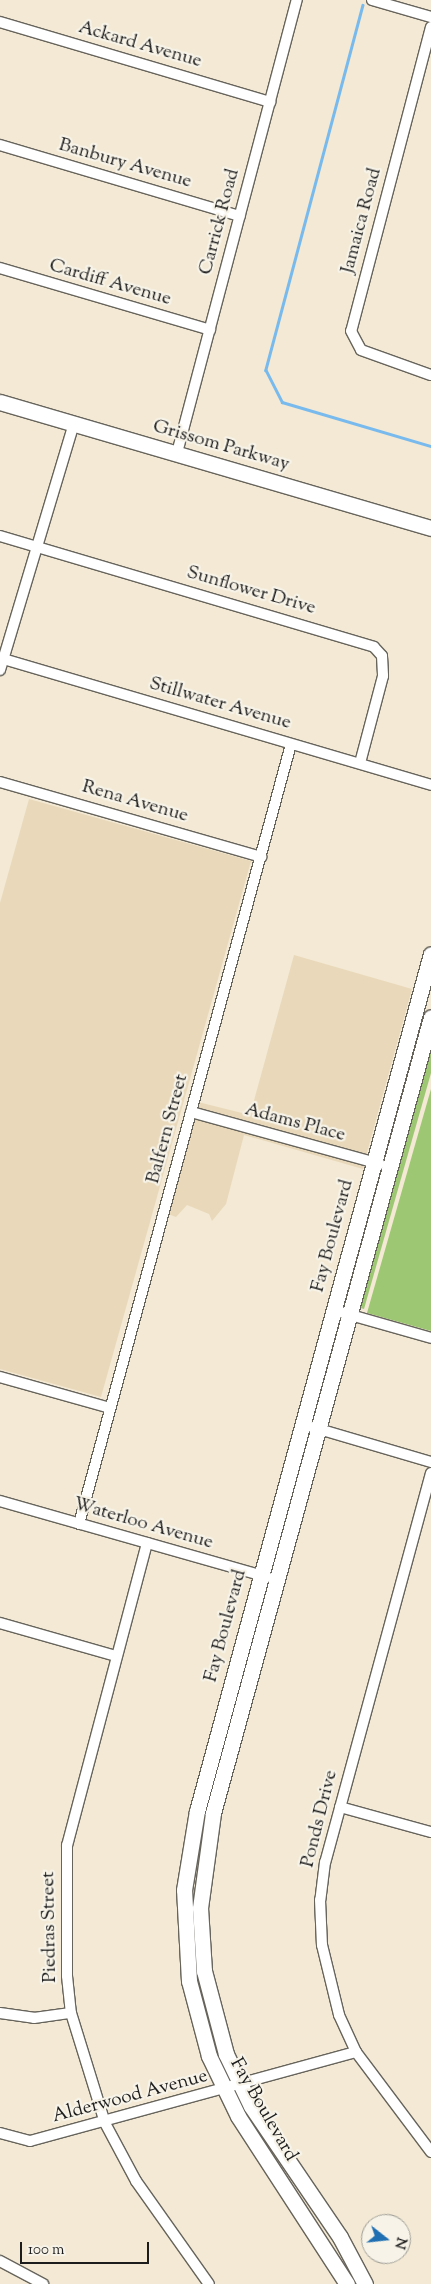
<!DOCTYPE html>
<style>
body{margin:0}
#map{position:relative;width:431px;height:2284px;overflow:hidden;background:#f3e9d4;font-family:"Sorts Mill Goudy",serif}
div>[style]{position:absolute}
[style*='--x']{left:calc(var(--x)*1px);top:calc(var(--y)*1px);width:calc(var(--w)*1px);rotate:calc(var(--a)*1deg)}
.built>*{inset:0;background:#e9d9ba}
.green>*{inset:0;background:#9dc773}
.stream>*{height:2.5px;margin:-1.25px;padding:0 1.25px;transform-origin:1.25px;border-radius:1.25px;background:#78baed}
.roads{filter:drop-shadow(1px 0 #67645c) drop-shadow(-1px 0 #67645c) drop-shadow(0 1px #67645c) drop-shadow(0 -1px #67645c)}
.minor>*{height:10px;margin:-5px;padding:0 5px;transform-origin:5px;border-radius:5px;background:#fff}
.secondary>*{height:15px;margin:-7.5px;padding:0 7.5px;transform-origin:7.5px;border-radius:7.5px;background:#fff}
span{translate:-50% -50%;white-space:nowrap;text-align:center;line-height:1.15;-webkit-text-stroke:4.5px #f7f3e8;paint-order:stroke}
.street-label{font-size:19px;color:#1c1c1c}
.north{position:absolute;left:361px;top:2214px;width:50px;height:50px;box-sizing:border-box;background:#f7f3e8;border:1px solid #9f9d96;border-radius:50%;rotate:106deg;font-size:14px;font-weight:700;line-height:20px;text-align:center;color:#1c1c1c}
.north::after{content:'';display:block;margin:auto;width:18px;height:22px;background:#1f6fb2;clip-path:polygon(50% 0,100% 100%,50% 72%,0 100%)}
.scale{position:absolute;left:20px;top:2242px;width:129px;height:22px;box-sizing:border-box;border:2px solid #1c1c1c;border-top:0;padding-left:6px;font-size:15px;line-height:18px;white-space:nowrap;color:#1c1c1c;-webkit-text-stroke:4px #f7f3e8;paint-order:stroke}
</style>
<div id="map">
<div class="built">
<div style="clip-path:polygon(29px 799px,251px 861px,101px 1397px,0 1369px,0 903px)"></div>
<div style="clip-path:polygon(294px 955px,412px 989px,366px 1156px,197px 1109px,198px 1102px,250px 1115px)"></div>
<div style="clip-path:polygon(194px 1118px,364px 1165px,363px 1169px,244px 1135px,226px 1204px,212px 1221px,209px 1214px,187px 1205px,176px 1217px,168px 1214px)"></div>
</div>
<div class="green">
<div style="clip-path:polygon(431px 1045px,431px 1073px,364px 1309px,357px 1307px)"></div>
<div style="clip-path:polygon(431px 1089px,431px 1331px,367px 1313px)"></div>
</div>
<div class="stream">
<div style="--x:363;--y:5;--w:378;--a:104.9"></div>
<div style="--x:266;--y:370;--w:36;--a:63"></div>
<div style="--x:282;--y:402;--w:155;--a:16.5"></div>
</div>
<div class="roads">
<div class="minor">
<div style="--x:372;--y:0;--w:61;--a:16.1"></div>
<div style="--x:0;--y:22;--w:282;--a:16.5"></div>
<div style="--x:431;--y:27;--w:314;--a:104.7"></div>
<div style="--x:351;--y:331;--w:21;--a:62"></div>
<div style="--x:361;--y:350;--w:74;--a:19.7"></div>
<div style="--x:0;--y:145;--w:250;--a:16.5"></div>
<div style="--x:0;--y:268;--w:219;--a:16.4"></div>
<div style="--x:177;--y:453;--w:469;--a:-75.2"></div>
<div style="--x:0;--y:536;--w:390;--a:16.5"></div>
<div style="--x:374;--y:647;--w:12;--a:48"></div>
<div style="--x:382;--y:656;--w:20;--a:87"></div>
<div style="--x:383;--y:676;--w:90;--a:104.8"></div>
<div style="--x:0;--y:658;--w:449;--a:16.4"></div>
<div style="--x:0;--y:670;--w:257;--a:-73.3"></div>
<div style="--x:0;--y:782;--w:272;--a:16"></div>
<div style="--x:191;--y:1112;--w:196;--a:15.4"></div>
<div style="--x:333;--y:1310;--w:102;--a:15.9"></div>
<div style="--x:0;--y:1377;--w:114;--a:15.7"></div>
<div style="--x:312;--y:1427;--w:124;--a:16.4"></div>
<div style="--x:431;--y:1473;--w:403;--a:105.2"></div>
<div style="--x:325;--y:1862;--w:38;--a:97"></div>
<div style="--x:320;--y:1900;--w:45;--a:87.5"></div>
<div style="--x:322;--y:1945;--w:72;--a:76.3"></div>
<div style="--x:339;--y:2015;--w:41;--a:65.3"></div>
<div style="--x:356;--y:2052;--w:125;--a:53.1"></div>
<div style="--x:0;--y:1501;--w:278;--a:15.9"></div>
<div style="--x:79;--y:1524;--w:808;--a:-74.79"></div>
<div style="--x:147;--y:1543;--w:312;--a:104.8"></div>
<div style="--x:67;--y:1845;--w:131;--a:90"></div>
<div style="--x:67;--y:1976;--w:37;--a:84"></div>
<div style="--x:71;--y:2013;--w:115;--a:72.8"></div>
<div style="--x:105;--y:2123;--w:66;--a:61.9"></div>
<div style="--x:136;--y:2181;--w:126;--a:54.7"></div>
<div style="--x:0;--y:1623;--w:121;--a:15.9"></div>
<div style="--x:340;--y:1807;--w:94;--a:15.4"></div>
<div style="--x:0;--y:2013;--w:34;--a:8"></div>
<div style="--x:34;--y:2018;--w:37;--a:-8"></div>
<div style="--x:0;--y:2133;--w:31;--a:15"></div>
<div style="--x:30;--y:2141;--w:338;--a:-15.3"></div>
<div style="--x:0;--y:2261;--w:49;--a:28.1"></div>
</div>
<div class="secondary">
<div style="--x:0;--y:402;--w:449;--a:16.3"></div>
<div style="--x:347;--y:2284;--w:200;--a:-123"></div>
<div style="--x:238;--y:2116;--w:67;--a:-115.8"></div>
<div style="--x:209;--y:2056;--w:78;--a:-104.9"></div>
<div style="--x:189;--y:1981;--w:91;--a:-93.1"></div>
<div style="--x:184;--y:1890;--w:80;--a:-80.7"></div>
<div style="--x:197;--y:1811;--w:888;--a:-74.73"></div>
<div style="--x:365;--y:2284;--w:53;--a:-118"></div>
<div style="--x:340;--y:2237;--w:158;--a:-124.2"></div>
<div style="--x:251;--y:2106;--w:58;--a:-115.7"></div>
<div style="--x:226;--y:2054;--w:86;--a:-104.8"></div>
<div style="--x:204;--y:1971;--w:63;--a:-93.6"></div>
<div style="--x:200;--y:1908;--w:96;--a:-82.2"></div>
<div style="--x:213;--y:1813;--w:825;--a:-74.68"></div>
</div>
</div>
<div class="street-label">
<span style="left:140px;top:45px;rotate:16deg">Ackard Avenue</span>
<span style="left:125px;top:164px;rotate:16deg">Banbury Avenue</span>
<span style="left:362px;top:221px;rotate:-75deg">Jamaica Road</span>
<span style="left:220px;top:222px;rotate:-75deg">Carrick Road</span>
<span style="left:110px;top:283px;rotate:16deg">Cardiff Avenue</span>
<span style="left:221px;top:446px;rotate:16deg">Grissom Parkway</span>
<span style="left:251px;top:591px;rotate:16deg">Sunflower Drive</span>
<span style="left:220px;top:704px;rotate:16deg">Stillwater Avenue</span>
<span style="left:135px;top:802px;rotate:16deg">Rena Avenue</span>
<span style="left:295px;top:1123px;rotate:15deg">Adams Place</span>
<span style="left:168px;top:1129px;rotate:-75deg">Balfern Street</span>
<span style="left:333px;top:1236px;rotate:-75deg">Fay Boulevard</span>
<span style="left:143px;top:1524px;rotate:16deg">Waterloo Avenue</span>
<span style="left:226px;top:1626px;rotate:-75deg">Fay Boulevard</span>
<span style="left:320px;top:1819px;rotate:-76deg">Ponds Drive</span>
<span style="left:50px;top:1927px;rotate:-91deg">Piedras Street</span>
<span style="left:130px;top:2097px;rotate:-15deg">Alderwood Avenue</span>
<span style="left:263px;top:2110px;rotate:60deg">Fay Boulevard</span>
</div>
<div class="north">N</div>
<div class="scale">100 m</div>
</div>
